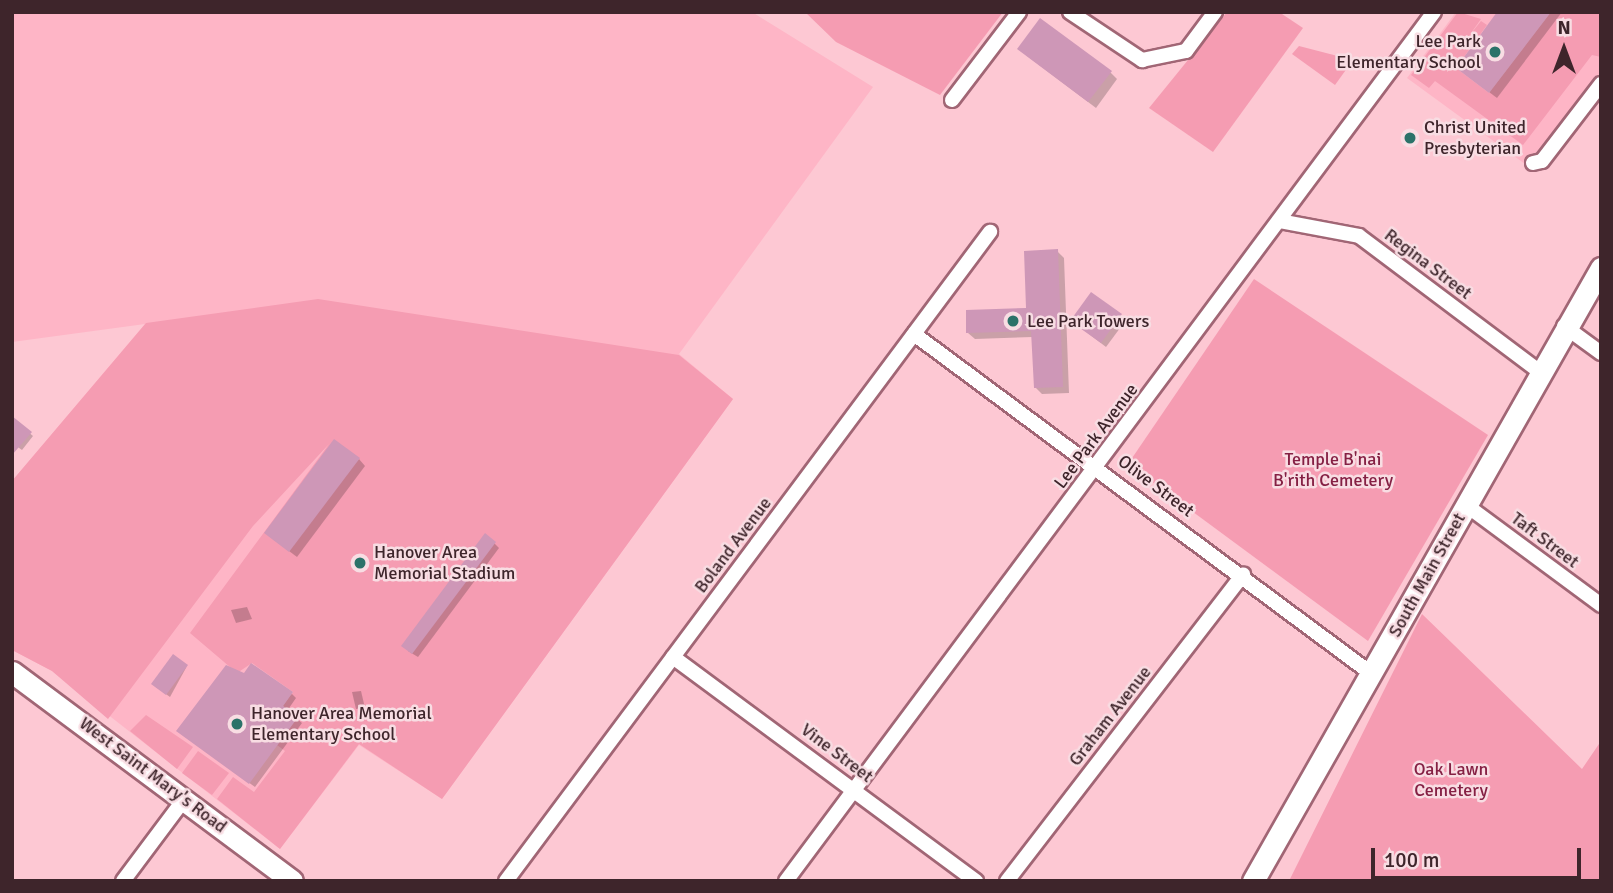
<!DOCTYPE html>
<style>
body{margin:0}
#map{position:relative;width:1613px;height:893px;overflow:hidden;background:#fdc8d3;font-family:Signika,sans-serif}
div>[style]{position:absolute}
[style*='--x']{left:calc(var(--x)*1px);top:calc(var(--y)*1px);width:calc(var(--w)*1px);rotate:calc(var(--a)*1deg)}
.built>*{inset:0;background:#feb5c6}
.green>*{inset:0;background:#f59cb2}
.shadow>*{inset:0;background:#0003}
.building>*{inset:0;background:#ce97b7}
.roads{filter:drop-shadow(2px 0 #a16675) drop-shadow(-2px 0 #a16675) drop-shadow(0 2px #a16675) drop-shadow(0 -2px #a16675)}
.street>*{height:14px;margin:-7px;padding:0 7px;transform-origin:7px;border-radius:7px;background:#fff}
.secondary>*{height:21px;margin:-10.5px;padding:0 10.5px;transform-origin:10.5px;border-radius:10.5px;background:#fff}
.dots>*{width:19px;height:19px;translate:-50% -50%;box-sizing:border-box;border:4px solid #f8dde3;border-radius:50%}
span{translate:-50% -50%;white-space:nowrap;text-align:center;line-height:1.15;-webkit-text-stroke:5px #f8dde3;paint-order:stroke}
.poi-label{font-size:18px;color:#3e252b}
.right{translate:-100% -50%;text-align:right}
.left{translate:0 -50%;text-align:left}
.street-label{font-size:18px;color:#3e252b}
.park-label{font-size:18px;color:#852044}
.frame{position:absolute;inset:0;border:14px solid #3e252b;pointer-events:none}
.north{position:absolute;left:1529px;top:14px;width:70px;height:70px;-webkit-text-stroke:5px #f8dde3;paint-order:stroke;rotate:0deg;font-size:19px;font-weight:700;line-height:28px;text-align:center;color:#3e252b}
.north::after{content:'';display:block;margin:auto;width:24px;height:32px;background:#3e252b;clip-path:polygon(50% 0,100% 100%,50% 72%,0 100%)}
.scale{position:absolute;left:1371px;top:848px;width:210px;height:32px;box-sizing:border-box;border:4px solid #3e252b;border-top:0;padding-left:9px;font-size:21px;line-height:24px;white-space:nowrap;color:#3e252b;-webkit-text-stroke:5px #f8dde3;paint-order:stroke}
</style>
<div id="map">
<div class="built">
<div style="clip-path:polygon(12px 12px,752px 12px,873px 87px,679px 354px,733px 399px,442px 799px,359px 745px,280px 849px,52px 671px,12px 650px,12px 481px,145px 324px,12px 342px)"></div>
<div style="clip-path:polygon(1456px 12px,1601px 12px,1601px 75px,1532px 169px,1407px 78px)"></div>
</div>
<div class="green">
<div style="clip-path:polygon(805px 12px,1003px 12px,940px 95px,836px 42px)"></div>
<div style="clip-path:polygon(1227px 12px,1279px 12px,1303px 28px,1213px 152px,1149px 108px)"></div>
<div style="clip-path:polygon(1458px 12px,1481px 19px,1469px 36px,1481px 21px,1487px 25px,1456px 68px,1489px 93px,1551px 12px,1601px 12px,1601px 57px,1592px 55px,1523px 145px,1435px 81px,1429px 88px,1411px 75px)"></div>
<div style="clip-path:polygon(1299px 46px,1353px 60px,1335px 85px,1292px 54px)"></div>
<div style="clip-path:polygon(1254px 279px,1488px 435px,1368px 641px,1128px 464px)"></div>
<div style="clip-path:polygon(318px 299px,679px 355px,733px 399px,442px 799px,359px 744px,280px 849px,217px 799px,233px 777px,254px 792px,285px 751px,277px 745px,298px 717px,283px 706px,293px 692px,252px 663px,237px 673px,190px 633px,329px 444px,253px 526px,108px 719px,52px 671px,12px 650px,12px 481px,146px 323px)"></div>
<div style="clip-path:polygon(1422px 614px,1582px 769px,1601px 741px,1601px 881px,1289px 881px)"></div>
<div style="clip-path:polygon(146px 715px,193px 747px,177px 769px,130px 731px)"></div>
<div style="clip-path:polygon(198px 751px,229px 773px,212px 795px,182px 773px)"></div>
</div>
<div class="shadow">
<div style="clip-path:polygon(1499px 12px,1562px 12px,1497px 98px,1465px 74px)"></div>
<div style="clip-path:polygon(1026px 55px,1111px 73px,1117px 79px,1096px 108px)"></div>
<div style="clip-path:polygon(1057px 251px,1064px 258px,1069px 393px,1042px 394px,1035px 387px,1033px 337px,975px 339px,968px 333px,1028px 310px)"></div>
<div style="clip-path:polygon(1091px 294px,1126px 320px,1106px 347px,1077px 325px)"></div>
<div style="clip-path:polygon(12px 418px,33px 436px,22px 450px,12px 443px)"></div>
<div style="clip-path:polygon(359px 459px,365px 466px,297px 557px,273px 539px)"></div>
<div style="clip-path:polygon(494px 543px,499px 548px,418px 657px,408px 651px)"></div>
<div style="clip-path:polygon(247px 607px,252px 619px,236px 623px,231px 610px)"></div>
<div style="clip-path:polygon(187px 666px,170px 697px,156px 687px)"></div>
<div style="clip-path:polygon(361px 691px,365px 708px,356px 709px,352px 692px)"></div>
<div style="clip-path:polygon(292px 694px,296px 698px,287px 711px,302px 723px,255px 787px,184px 736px)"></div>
</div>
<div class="building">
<div style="clip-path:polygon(1497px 12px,1551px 12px,1489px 93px,1456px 68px)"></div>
<div style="clip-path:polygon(1040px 18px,1112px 71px,1088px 102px,1017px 49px)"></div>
<div style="clip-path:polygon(1058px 249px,1063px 387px,1034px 388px,1031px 331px,966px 333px,966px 310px,1026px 308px,1024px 251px)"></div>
<div style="clip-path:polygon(1091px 292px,1122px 314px,1101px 343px,1070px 321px)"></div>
<div style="clip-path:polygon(12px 416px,32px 432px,12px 455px)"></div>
<div style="clip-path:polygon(334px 439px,360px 458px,289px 552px,264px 533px)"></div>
<div style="clip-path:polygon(485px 533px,496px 542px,412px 654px,401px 646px)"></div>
<div style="clip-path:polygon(173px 654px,188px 665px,166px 695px,151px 684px)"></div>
<div style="clip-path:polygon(251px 663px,293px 692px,283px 706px,298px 717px,249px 784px,176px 731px,226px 665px,244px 673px)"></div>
</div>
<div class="roads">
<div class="street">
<div style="--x:1070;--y:12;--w:87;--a:33.7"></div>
<div style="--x:1142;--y:60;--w:45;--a:-11.6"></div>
<div style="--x:1186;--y:51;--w:49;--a:-53.4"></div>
<div style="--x:952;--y:100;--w:111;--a:-52.7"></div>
<div style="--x:1533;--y:163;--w:9;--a:-13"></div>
<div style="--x:1542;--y:161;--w:97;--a:-52.5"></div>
<div style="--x:1279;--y:221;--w:81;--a:10.6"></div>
<div style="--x:1359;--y:236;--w:225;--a:36.9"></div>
<div style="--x:1564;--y:326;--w:46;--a:36.1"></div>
<div style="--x:914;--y:334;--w:570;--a:36.59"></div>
<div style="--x:1466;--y:505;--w:168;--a:36.5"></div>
<div style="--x:673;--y:657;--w:377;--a:36.5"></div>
<div style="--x:123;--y:881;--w:104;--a:-53.2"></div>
<div style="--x:506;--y:881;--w:810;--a:-53.29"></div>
<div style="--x:786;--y:881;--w:1084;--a:-53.29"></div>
<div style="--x:1007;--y:881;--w:387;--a:-52.4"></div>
</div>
<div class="secondary">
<div style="--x:12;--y:672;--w:349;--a:36.7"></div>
<div style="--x:1253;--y:881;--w:705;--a:-60.42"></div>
</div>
</div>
<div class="dots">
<div style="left:1495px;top:52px;background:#2b7269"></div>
<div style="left:1410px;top:138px;background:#2b7269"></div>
<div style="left:1013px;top:321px;background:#2b7269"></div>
<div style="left:360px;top:563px;background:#2b7269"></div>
<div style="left:237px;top:724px;background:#2b7269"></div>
</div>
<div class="poi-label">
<span class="right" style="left:1481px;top:52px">Lee Park<br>Elementary School</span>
<span class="left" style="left:1424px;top:138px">Christ United<br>Presbyterian</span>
<span class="left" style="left:1027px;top:321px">Lee Park Towers</span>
<span class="left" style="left:374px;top:563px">Hanover Area<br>Memorial Stadium</span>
<span class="left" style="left:251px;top:724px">Hanover Area Memorial<br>Elementary School</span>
</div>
<div class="street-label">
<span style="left:1428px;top:264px;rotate:37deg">Regina Street</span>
<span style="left:1096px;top:436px;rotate:-53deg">Lee Park Avenue</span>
<span style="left:1156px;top:486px;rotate:37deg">Olive Street</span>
<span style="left:1545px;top:540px;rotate:37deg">Taft Street</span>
<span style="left:733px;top:545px;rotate:-53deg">Boland Avenue</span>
<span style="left:1427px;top:575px;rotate:-61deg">South Main Street</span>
<span style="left:1110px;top:716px;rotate:-52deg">Graham Avenue</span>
<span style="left:837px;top:753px;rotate:37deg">Vine Street</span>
<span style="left:153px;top:775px;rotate:37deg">West Saint Mary's Road</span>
</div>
<div class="park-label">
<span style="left:1333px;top:470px">Temple B'nai<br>B'rith Cemetery</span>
<span style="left:1451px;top:780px">Oak Lawn<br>Cemetery</span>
</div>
<div class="frame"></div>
<div class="north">N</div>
<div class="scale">100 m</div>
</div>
